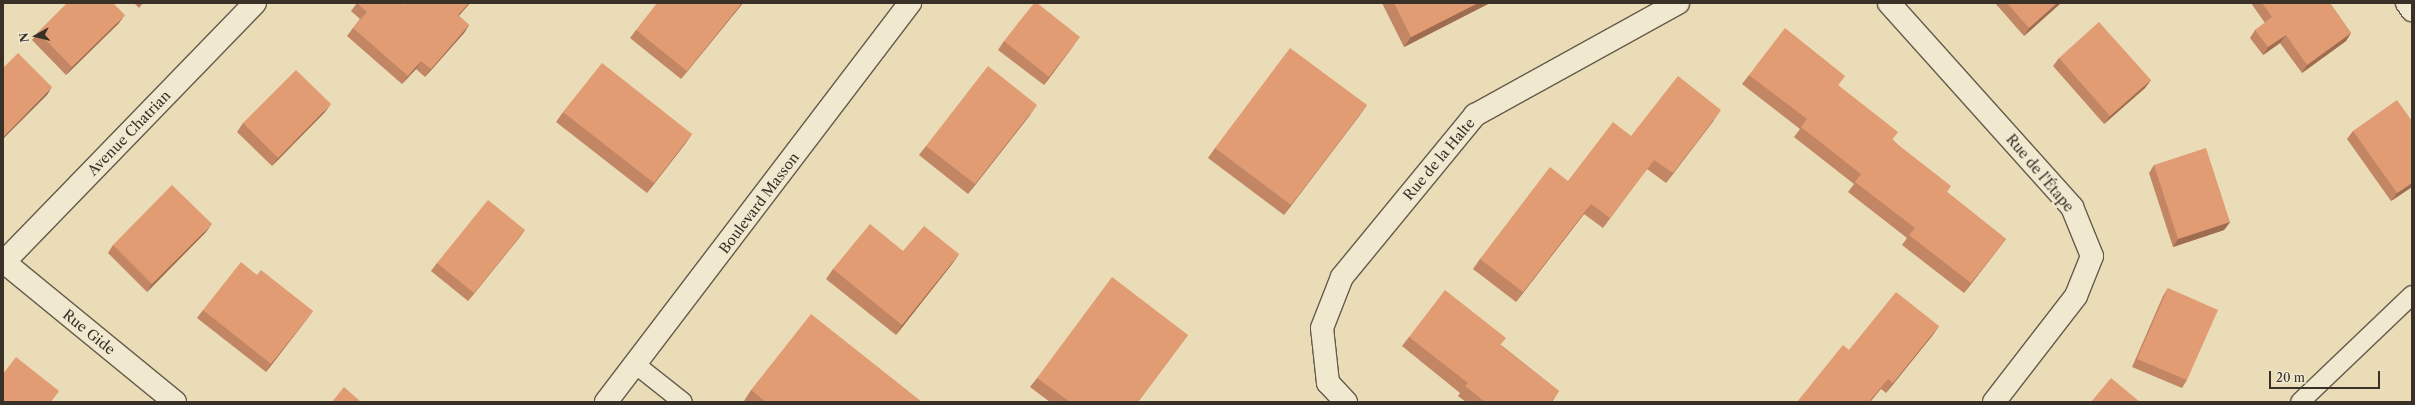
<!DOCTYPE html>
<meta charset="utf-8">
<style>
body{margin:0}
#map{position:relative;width:2415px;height:405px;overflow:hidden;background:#e9dcb6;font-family:"Libre Caslon Text",serif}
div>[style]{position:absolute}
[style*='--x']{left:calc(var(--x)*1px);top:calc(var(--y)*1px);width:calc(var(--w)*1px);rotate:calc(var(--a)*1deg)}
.roads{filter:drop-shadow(1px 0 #655c4b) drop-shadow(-1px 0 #655c4b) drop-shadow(0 1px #655c4b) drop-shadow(0 -1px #655c4b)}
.service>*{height:18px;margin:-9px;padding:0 9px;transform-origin:9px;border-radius:9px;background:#f1e8d0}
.minor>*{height:22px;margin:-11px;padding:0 11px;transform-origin:11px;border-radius:11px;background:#f1e8d0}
.tertiary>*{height:22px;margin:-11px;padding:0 11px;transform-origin:11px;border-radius:11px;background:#f1e8d0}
.secondary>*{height:22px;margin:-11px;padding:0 11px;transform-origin:11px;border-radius:11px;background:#f1e8d0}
.wall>*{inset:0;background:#c28664}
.shaded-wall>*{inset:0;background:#9e6d51}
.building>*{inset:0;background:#e29c74}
span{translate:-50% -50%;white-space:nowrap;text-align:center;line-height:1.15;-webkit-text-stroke:4px #f1e8d0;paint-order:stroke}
.street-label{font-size:14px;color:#393127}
.frame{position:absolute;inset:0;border:4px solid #393127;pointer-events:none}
.north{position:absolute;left:16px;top:16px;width:40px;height:40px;-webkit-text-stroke:3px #f1e8d0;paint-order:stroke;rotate:262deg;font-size:11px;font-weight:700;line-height:16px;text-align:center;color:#393127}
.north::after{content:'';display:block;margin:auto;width:14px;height:18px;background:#393127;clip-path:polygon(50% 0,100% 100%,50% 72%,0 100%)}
.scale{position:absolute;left:2269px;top:371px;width:111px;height:18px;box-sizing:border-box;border:2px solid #393127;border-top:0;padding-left:5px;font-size:12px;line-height:14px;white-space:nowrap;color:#393127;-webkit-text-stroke:3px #f1e8d0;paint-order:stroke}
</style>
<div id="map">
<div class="roads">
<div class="service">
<div style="--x:635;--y:364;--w:61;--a:38.4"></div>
<div style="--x:2300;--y:402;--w:155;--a:-43.7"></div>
</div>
<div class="minor">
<div style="--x:1889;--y:3;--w:274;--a:48.1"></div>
<div style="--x:2072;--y:207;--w:53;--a:67.8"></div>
<div style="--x:2092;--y:256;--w:43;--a:111.8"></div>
<div style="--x:2076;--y:296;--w:134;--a:127.7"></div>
<div style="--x:4;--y:262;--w:221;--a:39.3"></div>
<div style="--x:3;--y:263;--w:362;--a:-45.9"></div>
<div style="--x:1346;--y:402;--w:26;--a:-133"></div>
<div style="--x:1328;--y:383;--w:55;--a:-96.2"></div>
<div style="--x:1322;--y:328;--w:55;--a:-68.6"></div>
<div style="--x:1342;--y:277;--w:210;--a:-50.6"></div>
<div style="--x:1475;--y:115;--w:232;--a:-28.9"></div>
</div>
<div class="tertiary">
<div style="--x:2407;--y:3;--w:9;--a:54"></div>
</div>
<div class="secondary">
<div style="--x:606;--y:402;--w:502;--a:-52.7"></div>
</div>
</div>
<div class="wall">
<div style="clip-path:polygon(134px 3px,143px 3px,139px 8px)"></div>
<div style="clip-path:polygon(357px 3px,405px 5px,407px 3px,470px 3px,459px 16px,469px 25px,464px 33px,425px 77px,416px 69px,402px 84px,347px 36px,353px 28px,360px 19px,351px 11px)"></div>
<div style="clip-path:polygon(743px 3px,681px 79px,630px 38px,636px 30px)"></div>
<div style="clip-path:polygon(1382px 3px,1490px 3px,1404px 47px)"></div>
<div style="clip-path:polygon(1995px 3px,2061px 3px,2024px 36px)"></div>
<div style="clip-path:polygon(2251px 3px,2330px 3px,2351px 33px,2346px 41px,2302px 73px,2280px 43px,2263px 55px,2250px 38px,2255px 30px,2265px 23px)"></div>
<div style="clip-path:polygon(119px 23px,66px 75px,32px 40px,38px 32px)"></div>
<div style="clip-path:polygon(1004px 41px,1074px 45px,1044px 85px,998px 50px)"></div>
<div style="clip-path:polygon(2059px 58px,2151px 80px,2145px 88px,2104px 124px,2053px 66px)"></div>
<div style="clip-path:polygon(1749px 75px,1845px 76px,1838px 85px,1893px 140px,1947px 192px,2006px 239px,1964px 293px,1902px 245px,1907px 238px,1848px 192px,1854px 184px,1794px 137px,1800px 129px,1742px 84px)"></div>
<div style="clip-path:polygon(1367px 105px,1284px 215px,1208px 158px,1215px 148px)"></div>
<div style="clip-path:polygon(325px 112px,272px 166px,237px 132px,243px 123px)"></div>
<div style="clip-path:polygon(563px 112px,692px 134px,685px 144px,647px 193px,556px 122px)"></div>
<div style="clip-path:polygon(1030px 115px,968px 194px,919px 155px,926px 146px)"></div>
<div style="clip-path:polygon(1714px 120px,1666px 183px,1647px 169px,1603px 228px,1584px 214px,1516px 302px,1473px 269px,1480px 259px,1568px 181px)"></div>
<div style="clip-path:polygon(2412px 121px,2412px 187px,2391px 201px,2347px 139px,2353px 131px)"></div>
<div style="clip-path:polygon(2154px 165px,2230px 222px,2224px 230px,2173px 247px,2149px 173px)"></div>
<div style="clip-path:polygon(525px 230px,519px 238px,468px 301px,431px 271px,437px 263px)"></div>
<div style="clip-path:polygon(206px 232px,147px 292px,108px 253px,113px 245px)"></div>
<div style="clip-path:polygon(959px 254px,952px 264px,896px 335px,826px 279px,833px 269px)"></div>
<div style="clip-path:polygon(2168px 288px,2187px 380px,2182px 388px,2132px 367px,2163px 296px)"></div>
<div style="clip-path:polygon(203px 310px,313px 311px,266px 372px,197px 318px)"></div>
<div style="clip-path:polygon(1939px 326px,1932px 336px,1886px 393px,1881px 389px,1870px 402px,1797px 402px,1849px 350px)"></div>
<div style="clip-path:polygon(1188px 335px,1138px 402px,1050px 402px,1030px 387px,1037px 378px)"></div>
<div style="clip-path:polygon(1409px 337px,1501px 345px,1559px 391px,1552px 402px,1466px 402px,1458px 396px,1460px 393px,1402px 346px)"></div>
<div style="clip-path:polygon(751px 390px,922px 402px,745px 402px,744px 401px)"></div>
</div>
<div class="shaded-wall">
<div style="clip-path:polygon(469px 3px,470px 3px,452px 23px,458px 15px)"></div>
<div style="clip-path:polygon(742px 3px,743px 3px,681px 79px,687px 71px)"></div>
<div style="clip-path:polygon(1478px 3px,1490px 3px,1404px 47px,1411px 37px)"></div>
<div style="clip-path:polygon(2057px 3px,2061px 3px,2024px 36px,2029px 28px)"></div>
<div style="clip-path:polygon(125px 15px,119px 23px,66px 75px,72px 67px)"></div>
<div style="clip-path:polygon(469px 25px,464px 33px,425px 77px,431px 69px)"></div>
<div style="clip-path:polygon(2351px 33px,2346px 41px,2302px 73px,2307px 65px)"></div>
<div style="clip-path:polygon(2286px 35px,2280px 43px,2263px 55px,2268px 47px)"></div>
<div style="clip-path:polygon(1080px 37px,1044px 85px,1049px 77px)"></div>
<div style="clip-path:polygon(421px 61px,416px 69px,402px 84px,408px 76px)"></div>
<div style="clip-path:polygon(2151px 80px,2145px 88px,2104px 124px,2110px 116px)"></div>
<div style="clip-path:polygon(52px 87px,47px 95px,3px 139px,3px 137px)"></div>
<div style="clip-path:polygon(331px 104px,325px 112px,272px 166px,278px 158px)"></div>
<div style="clip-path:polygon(1037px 105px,1030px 115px,968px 194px,975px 184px)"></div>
<div style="clip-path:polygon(1367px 105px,1360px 115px,1284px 215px,1291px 205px)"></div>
<div style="clip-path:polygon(1721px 110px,1714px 120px,1666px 183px,1673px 173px)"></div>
<div style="clip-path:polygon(692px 134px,685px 144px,647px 193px,654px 183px)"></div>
<div style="clip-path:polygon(2412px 183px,2412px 187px,2391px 201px,2397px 193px)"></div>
<div style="clip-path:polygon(1591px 204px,1584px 214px,1516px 302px,1523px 292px)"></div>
<div style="clip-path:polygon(2230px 222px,2224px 230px,2173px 247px,2178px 239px)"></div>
<div style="clip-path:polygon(212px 224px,206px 232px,147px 292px,152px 284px)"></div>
<div style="clip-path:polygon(525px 230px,519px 238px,468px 301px,474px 293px)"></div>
<div style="clip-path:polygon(2006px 239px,1964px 293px,1971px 283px)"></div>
<div style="clip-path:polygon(959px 254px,952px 264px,896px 335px,902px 325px)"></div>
<div style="clip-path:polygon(313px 311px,307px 319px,266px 372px,271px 364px)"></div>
<div style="clip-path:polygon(1939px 326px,1932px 336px,1886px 393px,1893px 383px)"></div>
<div style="clip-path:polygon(1888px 379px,1870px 402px,1869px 402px)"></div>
</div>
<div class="building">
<div style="clip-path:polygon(67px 3px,113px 3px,125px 15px,72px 67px,38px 32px)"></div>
<div style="clip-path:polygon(357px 3px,403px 3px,405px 5px,407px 3px,469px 3px,458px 15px,469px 25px,431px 69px,421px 61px,408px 76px,353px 28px,367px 12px)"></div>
<div style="clip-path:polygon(657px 3px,742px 3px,687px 71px,636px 30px)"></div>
<div style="clip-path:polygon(1034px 3px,1037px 3px,1080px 37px,1049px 77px,1004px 41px)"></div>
<div style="clip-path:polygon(1394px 3px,1478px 3px,1411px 37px)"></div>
<div style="clip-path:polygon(2007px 3px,2057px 3px,2029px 28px)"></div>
<div style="clip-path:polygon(2262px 3px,2330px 3px,2351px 33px,2307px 65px,2286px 35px,2268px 47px,2255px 30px,2272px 17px)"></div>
<div style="clip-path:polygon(2099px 22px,2151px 80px,2110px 116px,2059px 58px)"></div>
<div style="clip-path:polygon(1785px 28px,1845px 76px,1838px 85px,1898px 132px,1892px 140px,1951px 186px,1947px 192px,2006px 239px,1971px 283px,1909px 235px,1915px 228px,1855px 182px,1861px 174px,1801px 127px,1807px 119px,1749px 75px)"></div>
<div style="clip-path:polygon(1290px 48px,1367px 105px,1291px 205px,1215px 148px)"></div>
<div style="clip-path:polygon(18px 53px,52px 87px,3px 137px,3px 68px)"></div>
<div style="clip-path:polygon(602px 63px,692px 134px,654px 183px,563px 112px)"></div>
<div style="clip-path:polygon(988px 66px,1037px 105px,975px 184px,926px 146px)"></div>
<div style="clip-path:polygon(296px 70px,331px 104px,278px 158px,243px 123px)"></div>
<div style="clip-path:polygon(1678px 76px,1721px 110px,1673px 173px,1654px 160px,1610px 218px,1591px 204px,1523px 292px,1480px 259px,1550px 167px,1568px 181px,1613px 122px,1631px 136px)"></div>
<div style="clip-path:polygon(2397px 100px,2412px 121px,2412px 183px,2397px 193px,2353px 131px)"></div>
<div style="clip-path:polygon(2206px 148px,2230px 222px,2178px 239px,2154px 165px)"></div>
<div style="clip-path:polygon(172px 185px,212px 224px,152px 284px,113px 245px)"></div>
<div style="clip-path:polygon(488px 200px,525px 230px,474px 293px,437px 263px)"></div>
<div style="clip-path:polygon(870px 224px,903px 251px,924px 226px,959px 254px,902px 325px,833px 269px)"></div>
<div style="clip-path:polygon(241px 262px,257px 275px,261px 270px,313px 311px,271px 364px,203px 310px)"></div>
<div style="clip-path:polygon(1112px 277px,1188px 335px,1138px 402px,1070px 402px,1037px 378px)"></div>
<div style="clip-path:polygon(2168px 288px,2218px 310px,2187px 380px,2137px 359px)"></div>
<div style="clip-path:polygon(1445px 290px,1506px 338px,1500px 345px,1559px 391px,1551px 402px,1485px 402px,1465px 386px,1468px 383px,1409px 337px)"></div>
<div style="clip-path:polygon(1896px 292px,1939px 326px,1893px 383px,1888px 379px,1869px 402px,1797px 402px,1843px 345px,1849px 350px)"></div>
<div style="clip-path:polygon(811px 314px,922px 402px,766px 402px,751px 390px)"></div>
<div style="clip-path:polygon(16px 357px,59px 391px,51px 402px,3px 402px,3px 374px)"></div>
<div style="clip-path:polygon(2111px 378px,2140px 402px,2091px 402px)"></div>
<div style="clip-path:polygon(344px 387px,361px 402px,332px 402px)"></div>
</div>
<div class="street-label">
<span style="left:129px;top:133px;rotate:-46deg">Avenue Chatrian</span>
<span style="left:1439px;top:159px;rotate:-50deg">Rue de la Halte</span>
<span style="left:2040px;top:173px;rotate:50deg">Rue de l'Étape</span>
<span style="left:759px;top:203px;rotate:-53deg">Boulevard Masson</span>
<span style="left:89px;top:332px;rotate:39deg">Rue Gide</span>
</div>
<div class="frame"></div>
<div class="north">N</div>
<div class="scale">20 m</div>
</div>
